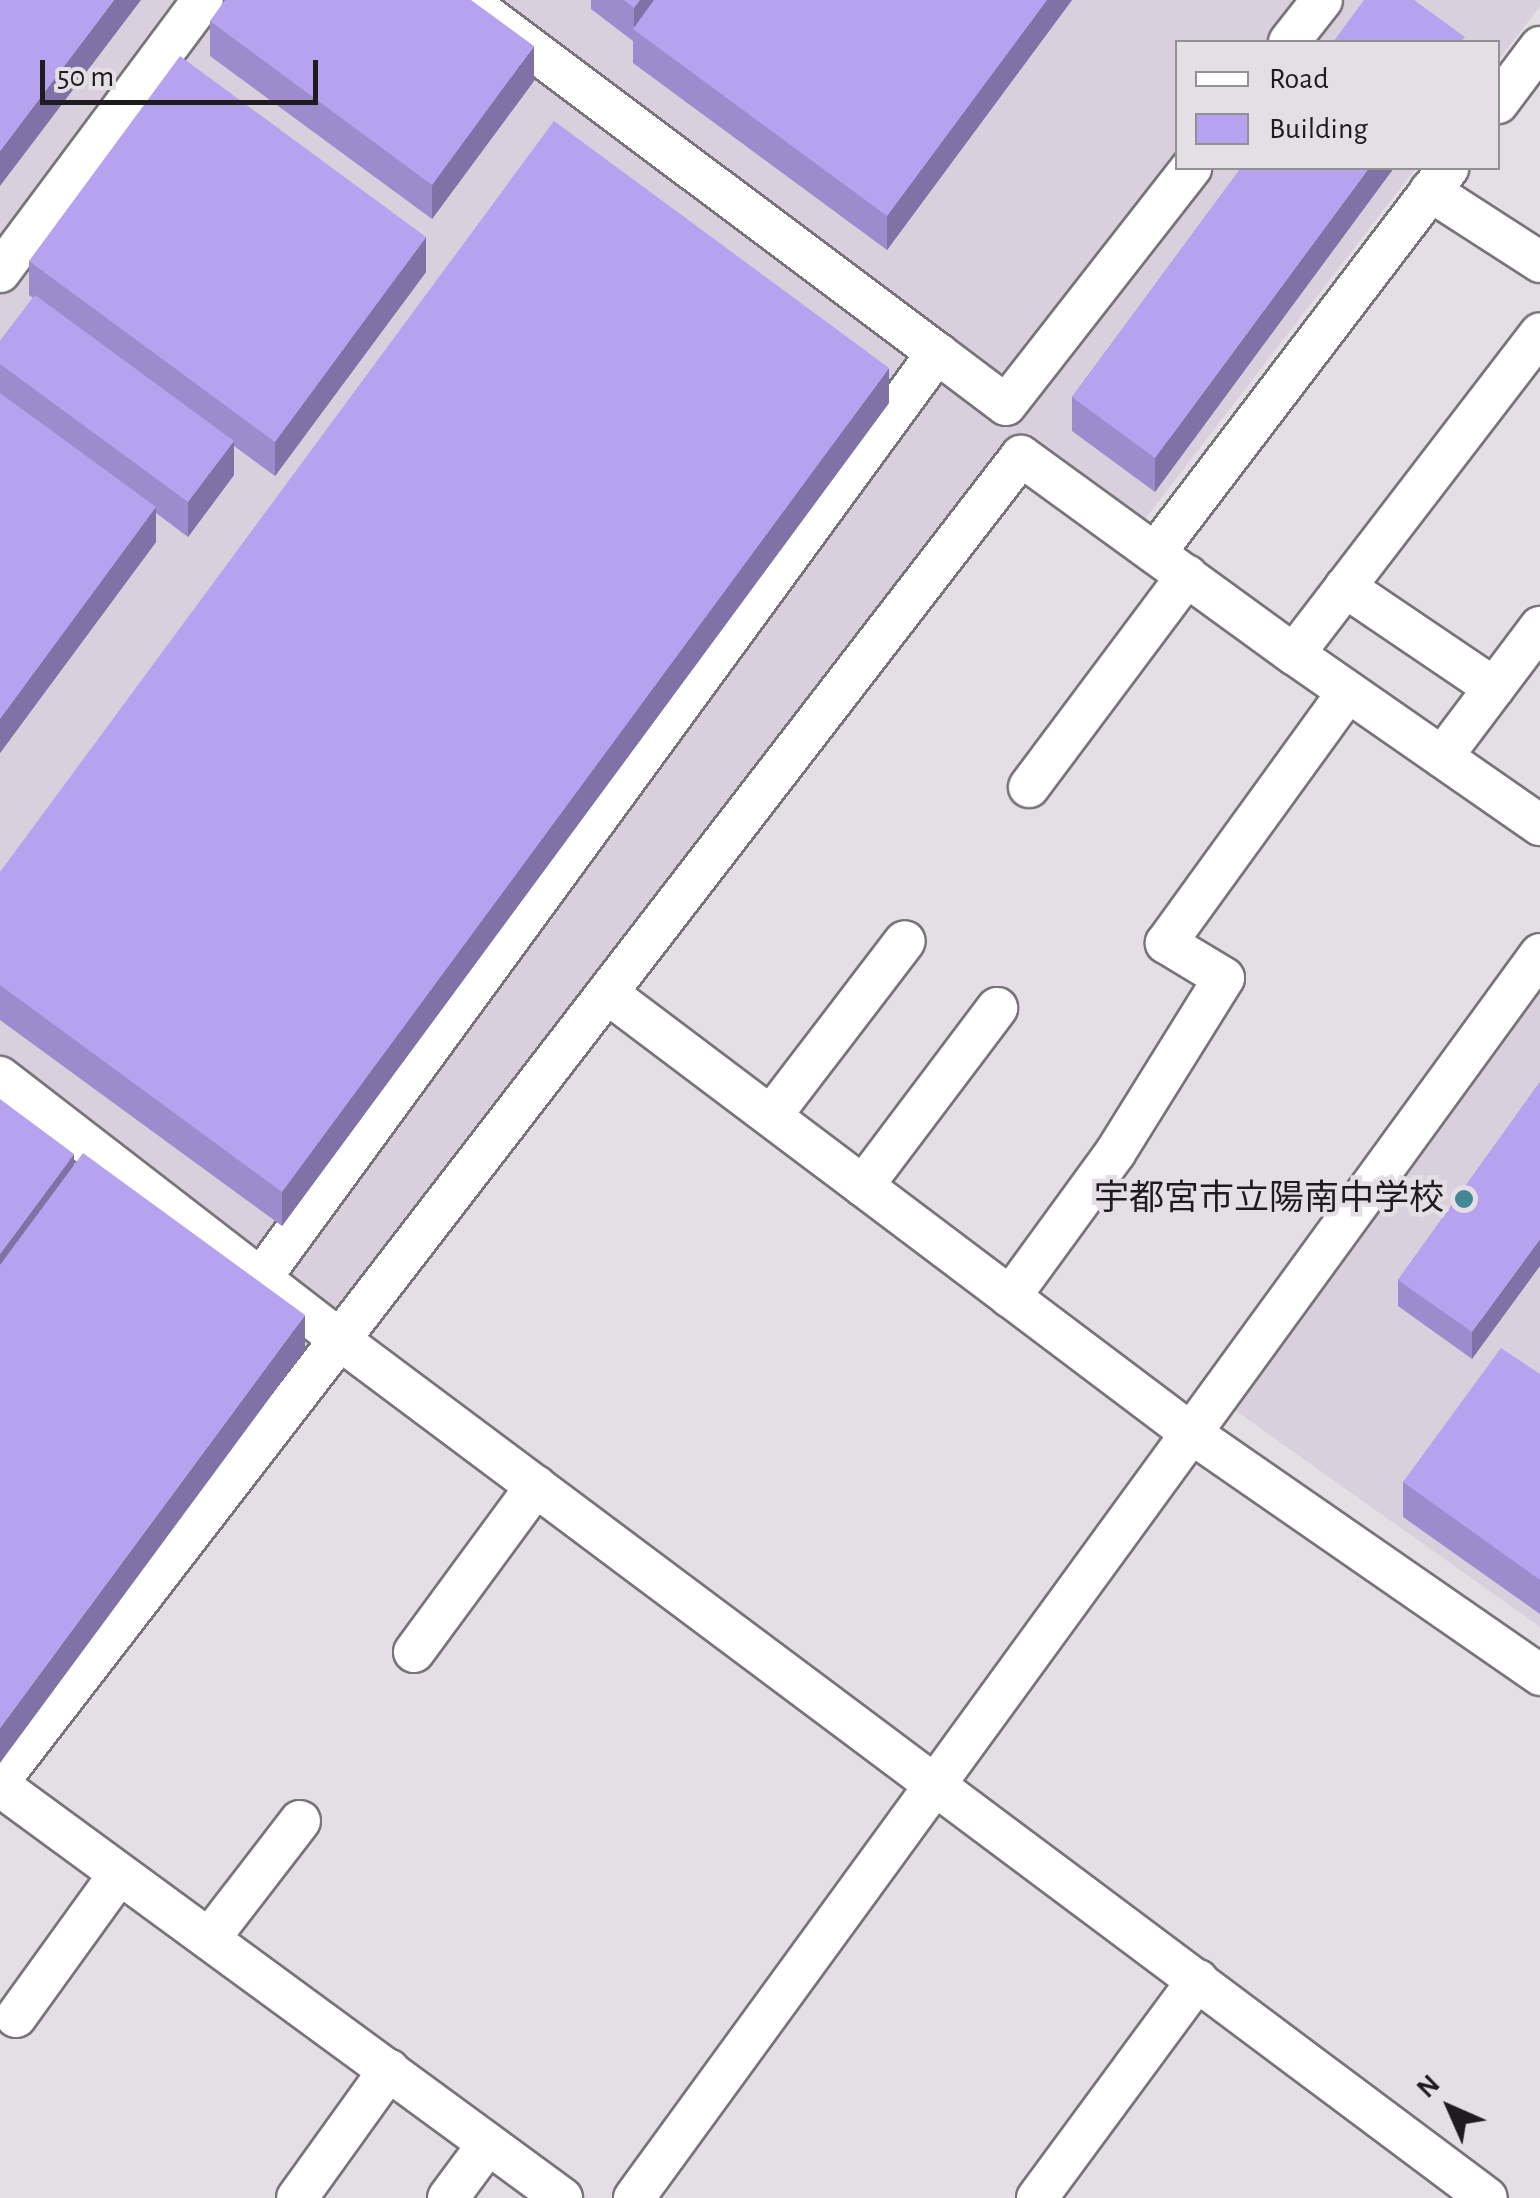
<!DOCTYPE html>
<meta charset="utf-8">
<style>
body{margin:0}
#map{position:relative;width:1540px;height:2198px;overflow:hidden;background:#e3dfe5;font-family:"Alegreya Sans","Noto Sans JP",sans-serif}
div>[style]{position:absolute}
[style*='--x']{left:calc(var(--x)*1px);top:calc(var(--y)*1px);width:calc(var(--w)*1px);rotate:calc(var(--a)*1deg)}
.built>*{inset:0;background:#dad0dd}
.roads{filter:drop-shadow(2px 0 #787479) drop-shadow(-2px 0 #787479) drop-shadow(0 2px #787479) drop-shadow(0 -2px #787479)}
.minor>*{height:40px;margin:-20px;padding:0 20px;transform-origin:20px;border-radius:20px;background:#fff}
.wall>*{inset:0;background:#9d8bce}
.shaded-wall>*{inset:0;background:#8071a7}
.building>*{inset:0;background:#b7a2ef}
.dots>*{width:28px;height:28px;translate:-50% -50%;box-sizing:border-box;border:5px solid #e3dfe5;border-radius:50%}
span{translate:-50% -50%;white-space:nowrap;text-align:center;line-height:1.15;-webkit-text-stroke:9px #e3dfe5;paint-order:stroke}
.poi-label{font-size:35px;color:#1e1c1e}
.right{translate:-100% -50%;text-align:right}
.legend{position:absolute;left:1175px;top:40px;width:325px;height:130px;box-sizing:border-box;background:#e3dfe5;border:2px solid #949195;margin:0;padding:12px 18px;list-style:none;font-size:30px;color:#1e1c1e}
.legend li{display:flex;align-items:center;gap:20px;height:50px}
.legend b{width:50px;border:2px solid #949195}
.north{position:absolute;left:1400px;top:2058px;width:100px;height:100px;-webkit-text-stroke:8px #e3dfe5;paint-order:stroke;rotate:315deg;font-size:28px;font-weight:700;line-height:40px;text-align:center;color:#1e1c1e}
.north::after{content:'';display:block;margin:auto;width:35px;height:45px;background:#1e1c1e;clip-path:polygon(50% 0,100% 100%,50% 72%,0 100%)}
.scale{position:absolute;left:40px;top:60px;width:278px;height:45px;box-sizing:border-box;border:5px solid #1e1c1e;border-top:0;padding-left:12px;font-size:30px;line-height:35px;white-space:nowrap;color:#1e1c1e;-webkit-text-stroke:8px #e3dfe5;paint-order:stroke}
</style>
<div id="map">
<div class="built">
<div style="clip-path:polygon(0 0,1540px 0,1540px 6px,1498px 61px,1498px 42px,1178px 42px,1178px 168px,1416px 168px,1145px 519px,1029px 433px,0 1780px)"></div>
<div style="clip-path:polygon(1540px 988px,1540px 1627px,1235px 1410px)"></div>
</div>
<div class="roads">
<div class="minor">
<div style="--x:466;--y:0;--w:589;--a:36.85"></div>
<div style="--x:1289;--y:42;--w:53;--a:-51.8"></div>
<div style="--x:1498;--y:103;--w:70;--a:-53.1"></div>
<div style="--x:1430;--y:191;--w:131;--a:32.8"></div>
<div style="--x:0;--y:272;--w:339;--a:-53.3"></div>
<div style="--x:1155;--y:553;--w:484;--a:-52.7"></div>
<div style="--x:1345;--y:587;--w:180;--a:34.1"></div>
<div style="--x:1294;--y:654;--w:300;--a:34.8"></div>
<div style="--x:1442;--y:757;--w:163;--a:-53"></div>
<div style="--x:1029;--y:787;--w:264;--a:-53.2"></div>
<div style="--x:607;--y:993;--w:731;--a:37"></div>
<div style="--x:1191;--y:1433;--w:425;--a:34.7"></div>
<div style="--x:0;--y:1077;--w:430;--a:37.7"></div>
<div style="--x:340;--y:1340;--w:1432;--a:36.8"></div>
<div style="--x:771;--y:1116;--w:220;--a:-52.6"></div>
<div style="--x:863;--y:1186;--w:223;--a:-53"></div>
<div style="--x:261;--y:1278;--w:1146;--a:-53.84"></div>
<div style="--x:937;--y:353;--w:86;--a:37"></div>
<div style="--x:1006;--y:405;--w:301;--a:-52"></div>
<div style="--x:1010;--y:1297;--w:178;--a:-53.9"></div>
<div style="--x:1115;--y:1153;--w:206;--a:-58.1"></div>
<div style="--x:1224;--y:978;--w:68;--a:-148.9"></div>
<div style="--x:1166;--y:943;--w:310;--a:-54.1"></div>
<div style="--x:414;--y:1652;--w:206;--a:-53.7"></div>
<div style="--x:0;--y:1780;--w:1672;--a:-52.36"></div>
<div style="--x:1021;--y:456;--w:337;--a:36"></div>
<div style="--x:1294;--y:654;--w:404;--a:-52.5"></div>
<div style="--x:0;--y:1786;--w:697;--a:36.24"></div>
<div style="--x:209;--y:1939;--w:149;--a:-52.4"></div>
<div style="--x:16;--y:2017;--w:176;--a:-54.2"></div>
<div style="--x:297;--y:2198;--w:158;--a:-54.3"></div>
<div style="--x:448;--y:2198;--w:67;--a:-53.5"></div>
<div style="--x:634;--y:2198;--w:1539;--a:-53.93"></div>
<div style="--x:1037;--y:2198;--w:271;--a:-53.6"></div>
</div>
</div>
<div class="wall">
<div style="clip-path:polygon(591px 0,1072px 0,887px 250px,633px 63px,633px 41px,591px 9px)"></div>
<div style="clip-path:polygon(210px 21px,534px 81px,432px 219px,210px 56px)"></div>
<div style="clip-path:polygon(1241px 168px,1155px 492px,1072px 431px,1072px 397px)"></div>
<div style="clip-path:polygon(29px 261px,426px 272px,275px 476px,234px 446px,234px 475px,188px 537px,156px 513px,156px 542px,0 753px,0 341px,33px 298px,29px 295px)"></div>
<div style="clip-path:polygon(889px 403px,282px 1226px,0 1020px,0 872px)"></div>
<div style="clip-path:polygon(1540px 1082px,1472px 1359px,1398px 1306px,1398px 1280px)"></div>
<div style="clip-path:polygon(1540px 1374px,1540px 1614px,1403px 1517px,1403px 1482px)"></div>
</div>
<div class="shaded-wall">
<div style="clip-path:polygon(114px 0,141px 0,0 186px,0 151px)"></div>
<div style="clip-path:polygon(640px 0,665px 0,634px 30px,634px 8px)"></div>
<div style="clip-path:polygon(1047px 0,1072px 0,887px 250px,887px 216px)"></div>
<div style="clip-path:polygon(534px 46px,534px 81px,432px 219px,432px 185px)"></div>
<div style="clip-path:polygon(1369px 168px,1394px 168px,1155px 492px,1155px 458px)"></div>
<div style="clip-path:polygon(426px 237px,426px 272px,275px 476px,275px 442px)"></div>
<div style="clip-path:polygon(889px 368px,889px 403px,282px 1226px,282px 1192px)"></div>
<div style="clip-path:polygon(234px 441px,234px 475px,188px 537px,188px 502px)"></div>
<div style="clip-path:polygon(156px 507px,156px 542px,0 753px,0 719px)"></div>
<div style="clip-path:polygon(74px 1154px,74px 1188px,0 1289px,0 1254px)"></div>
<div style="clip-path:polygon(1540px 1239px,1540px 1266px,1472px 1359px,1472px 1332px)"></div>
<div style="clip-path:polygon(305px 1315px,305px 1350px,0 1763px,0 1728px)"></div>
</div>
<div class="building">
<div style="clip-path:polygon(0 0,114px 0,0 151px)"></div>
<div style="clip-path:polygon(225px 0,471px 0,534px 46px,432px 185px,210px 21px)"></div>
<div style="clip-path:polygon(624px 0,640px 0,634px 8px)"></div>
<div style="clip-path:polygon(654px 0,1047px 0,887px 216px,633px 29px)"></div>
<div style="clip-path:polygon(1364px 0,1414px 0,1465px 37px,1461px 42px,1333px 42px)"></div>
<div style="clip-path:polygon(180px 56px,426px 237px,275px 442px,29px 261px)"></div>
<div style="clip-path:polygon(554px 121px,889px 368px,282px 1192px,0 985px,0 872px)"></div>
<div style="clip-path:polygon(1241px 168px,1369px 168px,1155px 458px,1072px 397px)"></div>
<div style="clip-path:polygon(35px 295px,234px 441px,188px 502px,0 364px,0 341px)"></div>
<div style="clip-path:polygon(0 393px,156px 507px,0 719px)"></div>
<div style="clip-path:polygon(1540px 1082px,1540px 1239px,1472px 1332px,1398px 1280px)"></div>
<div style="clip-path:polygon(0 1099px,74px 1154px,0 1254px)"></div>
<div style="clip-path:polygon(83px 1153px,305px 1315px,0 1728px,0 1265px)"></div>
<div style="clip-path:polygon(1501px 1348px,1540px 1374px,1540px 1580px,1403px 1482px)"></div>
</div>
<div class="dots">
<div style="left:1464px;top:1199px;background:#438796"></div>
</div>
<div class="poi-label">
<span class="right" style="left:1444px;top:1199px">宇都宮市立陽南中学校</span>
</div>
<ul class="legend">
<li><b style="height:12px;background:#fff"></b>Road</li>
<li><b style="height:28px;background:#b7a2ef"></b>Building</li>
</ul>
<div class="north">N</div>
<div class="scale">50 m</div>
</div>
